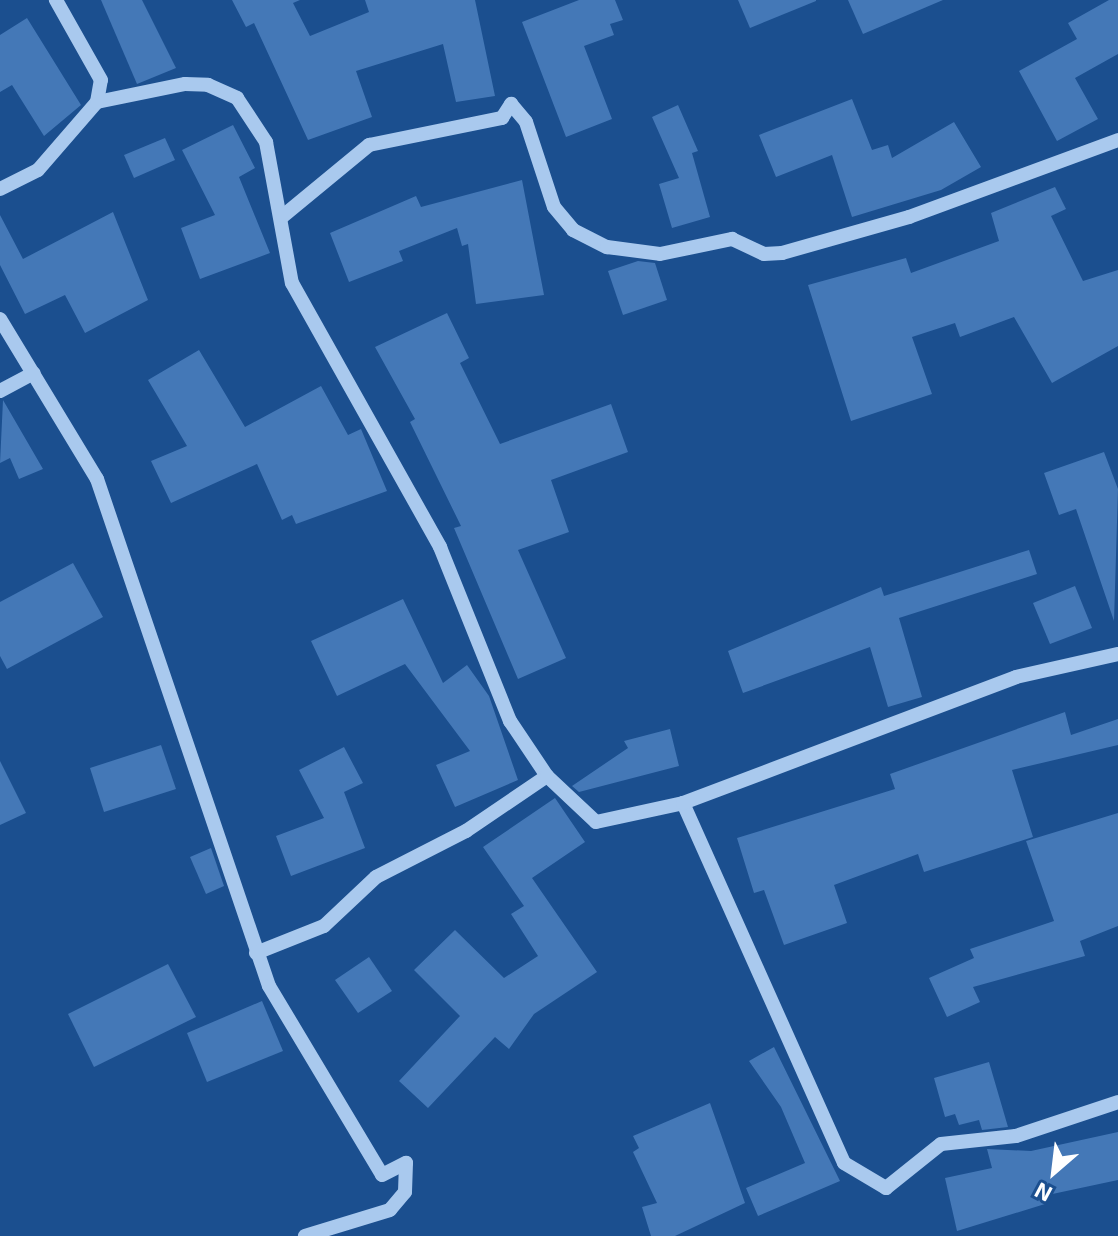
<!DOCTYPE html>
<style>
body{margin:0}
#map{position:relative;width:1118px;height:1236px;overflow:hidden;background:#1b4f8f;font-family:"Exo 2",sans-serif}
div>[style]{position:absolute}
[style*='--x']{left:calc(var(--x)*1px);top:calc(var(--y)*1px);width:calc(var(--w)*1px);rotate:calc(var(--a)*1deg)}
.building>*{inset:0;background:#4478b7}
.minor>*{height:14px;margin:-7px;padding:0 7px;transform-origin:7px;border-radius:7px;background:#a9c9ee}
span{translate:-50% -50%;white-space:nowrap;text-align:center;line-height:1.15;-webkit-text-stroke:7px #1b4f8f;paint-order:stroke}
.north{position:absolute;left:1014px;top:1132px;width:80px;height:80px;-webkit-text-stroke:6px #1b4f8f;paint-order:stroke;rotate:208deg;font-size:22px;font-weight:700;line-height:32px;text-align:center;color:#fff}
.north::after{content:'';display:block;margin:auto;width:28px;height:36px;background:#fff;clip-path:polygon(50% 0,100% 100%,50% 72%,0 100%)}
</style>
<div id="map">
<div class="building">
<div style="clip-path:polygon(101px 0,142px 0,176px 68px,137px 84px)"></div>
<div style="clip-path:polygon(232px 0,300px 0,293px 3px,310px 36px,369px 12px,365px 0,475px 0,495px 96px,456px 102px,443px 44px,356px 71px,372px 117px,308px 140px,254px 23px,246px 27px)"></div>
<div style="clip-path:polygon(579px 0,615px 0,623px 20px,610px 24px,614px 35px,584px 46px,612px 119px,566px 137px,522px 22px)"></div>
<div style="clip-path:polygon(738px 0,816px 0,816px 1px,750px 28px)"></div>
<div style="clip-path:polygon(848px 0,943px 0,863px 34px)"></div>
<div style="clip-path:polygon(1109px 0,1118px 0,1118px 54px,1075px 78px,1098px 119px,1057px 141px,1019px 71px,1077px 39px,1068px 23px)"></div>
<div style="clip-path:polygon(27px 18px,81px 105px,44px 136px,12px 85px,0 92px,0 35px)"></div>
<div style="clip-path:polygon(852px 99px,872px 150px,888px 145px,892px 158px,954px 122px,981px 167px,941px 190px,852px 217px,832px 155px,776px 177px,759px 135px)"></div>
<div style="clip-path:polygon(678px 105px,698px 151px,692px 153px,710px 217px,672px 228px,659px 184px,679px 178px,652px 117px)"></div>
<div style="clip-path:polygon(233px 125px,255px 168px,239px 177px,270px 253px,200px 279px,181px 228px,215px 215px,182px 150px)"></div>
<div style="clip-path:polygon(165px 138px,175px 160px,134px 178px,124px 155px)"></div>
<div style="clip-path:polygon(522px 180px,544px 295px,476px 304px,468px 244px,462px 246px,457px 228px,399px 251px,403px 261px,349px 282px,330px 233px,416px 196px,421px 207px)"></div>
<div style="clip-path:polygon(1055px 187px,1066px 209px,1051px 216px,1083px 281px,1118px 270px,1118px 346px,1052px 383px,1014px 317px,960px 337px,955px 323px,912px 337px,932px 394px,851px 421px,808px 285px,906px 258px,911px 273px,999px 241px,991px 213px)"></div>
<div style="clip-path:polygon(113px 212px,148px 300px,85px 333px,65px 295px,25px 314px,0 265px,0 215px,23px 259px)"></div>
<div style="clip-path:polygon(638px 261px,655px 263px,667px 300px,623px 315px,608px 271px)"></div>
<div style="clip-path:polygon(447px 313px,469px 358px,460px 363px,500px 444px,611px 404px,628px 452px,551px 480px,569px 532px,518px 550px,566px 658px,518px 679px,454px 528px,461px 526px,410px 422px,415px 419px,375px 347px)"></div>
<div style="clip-path:polygon(199px 350px,245px 427px,321px 386px,348px 435px,361px 429px,387px 491px,296px 524px,292px 515px,282px 520px,257px 464px,171px 503px,151px 461px,187px 446px,148px 380px)"></div>
<div style="clip-path:polygon(3px 400px,43px 469px,19px 479px,10px 458px,0 463px)"></div>
<div style="clip-path:polygon(1104px 452px,1118px 489px,1114px 621px,1076px 509px,1059px 515px,1044px 473px)"></div>
<div style="clip-path:polygon(1029px 550px,1037px 574px,899px 618px,922px 697px,888px 707px,870px 647px,743px 693px,728px 651px,881px 587px,884px 596px)"></div>
<div style="clip-path:polygon(73px 563px,103px 617px,7px 669px,0 656px,0 602px)"></div>
<div style="clip-path:polygon(1075px 586px,1092px 628px,1050px 644px,1033px 603px)"></div>
<div style="clip-path:polygon(403px 599px,443px 683px,467px 665px,489px 696px,518px 780px,455px 807px,436px 765px,470px 751px,405px 664px,337px 696px,311px 641px)"></div>
<div style="clip-path:polygon(1065px 712px,1071px 735px,1118px 719px,1118px 745px,1012px 770px,1033px 837px,924px 872px,918px 854px,834px 885px,847px 923px,784px 945px,764px 890px,754px 893px,737px 838px,895px 789px,890px 774px)"></div>
<div style="clip-path:polygon(670px 729px,679px 766px,579px 792px,572px 786px,628px 748px,624px 741px)"></div>
<div style="clip-path:polygon(161px 745px,176px 789px,104px 812px,90px 768px)"></div>
<div style="clip-path:polygon(344px 747px,363px 783px,344px 792px,365px 848px,291px 876px,276px 836px,324px 818px,299px 770px)"></div>
<div style="clip-path:polygon(0 761px,26px 813px,0 825px)"></div>
<div style="clip-path:polygon(555px 798px,585px 842px,532px 878px,597px 972px,534px 1014px,509px 1049px,495px 1037px,428px 1108px,399px 1081px,460px 1016px,414px 970px,455px 930px,504px 978px,538px 956px,511px 914px,524px 906px,483px 847px)"></div>
<div style="clip-path:polygon(1118px 813px,1118px 926px,1080px 941px,1085px 956px,973px 987px,980px 1002px,947px 1017px,929px 978px,974px 958px,970px 949px,1054px 921px,1026px 841px)"></div>
<div style="clip-path:polygon(211px 848px,224px 886px,206px 894px,190px 857px)"></div>
<div style="clip-path:polygon(369px 957px,392px 991px,358px 1013px,335px 980px)"></div>
<div style="clip-path:polygon(168px 964px,196px 1017px,94px 1067px,68px 1014px)"></div>
<div style="clip-path:polygon(262px 1001px,283px 1051px,207px 1082px,187px 1033px)"></div>
<div style="clip-path:polygon(774px 1047px,840px 1181px,758px 1216px,746px 1188px,805px 1163px,781px 1107px,749px 1061px)"></div>
<div style="clip-path:polygon(989px 1062px,1008px 1127px,982px 1130px,979px 1120px,959px 1125px,955px 1114px,945px 1117px,934px 1078px)"></div>
<div style="clip-path:polygon(710px 1103px,745px 1203px,675px 1236px,651px 1236px,642px 1207px,657px 1203px,633px 1152px,639px 1148px,633px 1136px)"></div>
<div style="clip-path:polygon(1118px 1132px,1118px 1180px,1043px 1196px,1045px 1204px,957px 1231px,945px 1178px,992px 1168px,987px 1149px,1031px 1151px)"></div>
</div>
<div class="minor">
<div style="--x:97;--y:102;--w:90;--a:-11.6"></div>
<div style="--x:185;--y:84;--w:23;--a:2"></div>
<div style="--x:208;--y:85;--w:32;--a:24"></div>
<div style="--x:237;--y:98;--w:53;--a:56.6"></div>
<div style="--x:266;--y:142;--w:143;--a:79.6"></div>
<div style="--x:292;--y:283;--w:303;--a:60.7"></div>
<div style="--x:440;--y:547;--w:188;--a:68.1"></div>
<div style="--x:510;--y:721;--w:66;--a:56.1"></div>
<div style="--x:0;--y:189;--w:42;--a:-26.6"></div>
<div style="--x:38;--y:170;--w:90;--a:-49.1"></div>
<div style="--x:97;--y:102;--w:22;--a:-80"></div>
<div style="--x:101;--y:80;--w:92;--a:-119.4"></div>
<div style="--x:283;--y:216;--w:112;--a:-39.5"></div>
<div style="--x:369;--y:145;--w:136;--a:-11.5"></div>
<div style="--x:502;--y:118;--w:17;--a:-57"></div>
<div style="--x:511;--y:104;--w:23;--a:50"></div>
<div style="--x:526;--y:122;--w:89;--a:71.8"></div>
<div style="--x:554;--y:207;--w:30;--a:50"></div>
<div style="--x:573;--y:230;--w:38;--a:27"></div>
<div style="--x:607;--y:247;--w:53;--a:7.5"></div>
<div style="--x:660;--y:254;--w:74;--a:-11.8"></div>
<div style="--x:732;--y:239;--w:35;--a:25"></div>
<div style="--x:764;--y:254;--w:18;--a:-3"></div>
<div style="--x:782;--y:253;--w:132;--a:-15.8"></div>
<div style="--x:909;--y:217;--w:223;--a:-20.2"></div>
<div style="--x:0;--y:319;--w:187;--a:58.8"></div>
<div style="--x:97;--y:479;--w:535;--a:71.26"></div>
<div style="--x:269;--y:986;--w:220;--a:59.1"></div>
<div style="--x:382;--y:1175;--w:27;--a:-27"></div>
<div style="--x:406;--y:1163;--w:29;--a:92"></div>
<div style="--x:405;--y:1192;--w:23;--a:130"></div>
<div style="--x:390;--y:1210;--w:89;--a:163"></div>
<div style="--x:0;--y:391;--w:38;--a:-28"></div>
<div style="--x:683;--y:803;--w:394;--a:65.9"></div>
<div style="--x:844;--y:1163;--w:49;--a:30.8"></div>
<div style="--x:886;--y:1188;--w:70;--a:-38.7"></div>
<div style="--x:941;--y:1144;--w:75;--a:-6.1"></div>
<div style="--x:1016;--y:1136;--w:108;--a:-18.4"></div>
<div style="--x:256;--y:953;--w:73;--a:-21.7"></div>
<div style="--x:324;--y:926;--w:71;--a:-43.3"></div>
<div style="--x:376;--y:877;--w:101;--a:-27.1"></div>
<div style="--x:466;--y:831;--w:98;--a:-34.2"></div>
<div style="--x:547;--y:776;--w:67;--a:43.2"></div>
<div style="--x:596;--y:822;--w:89;--a:-12.3"></div>
<div style="--x:683;--y:803;--w:356;--a:-20.7"></div>
<div style="--x:1016;--y:677;--w:105;--a:-12.7"></div>
</div>
<div class="north">N</div>
</div>
